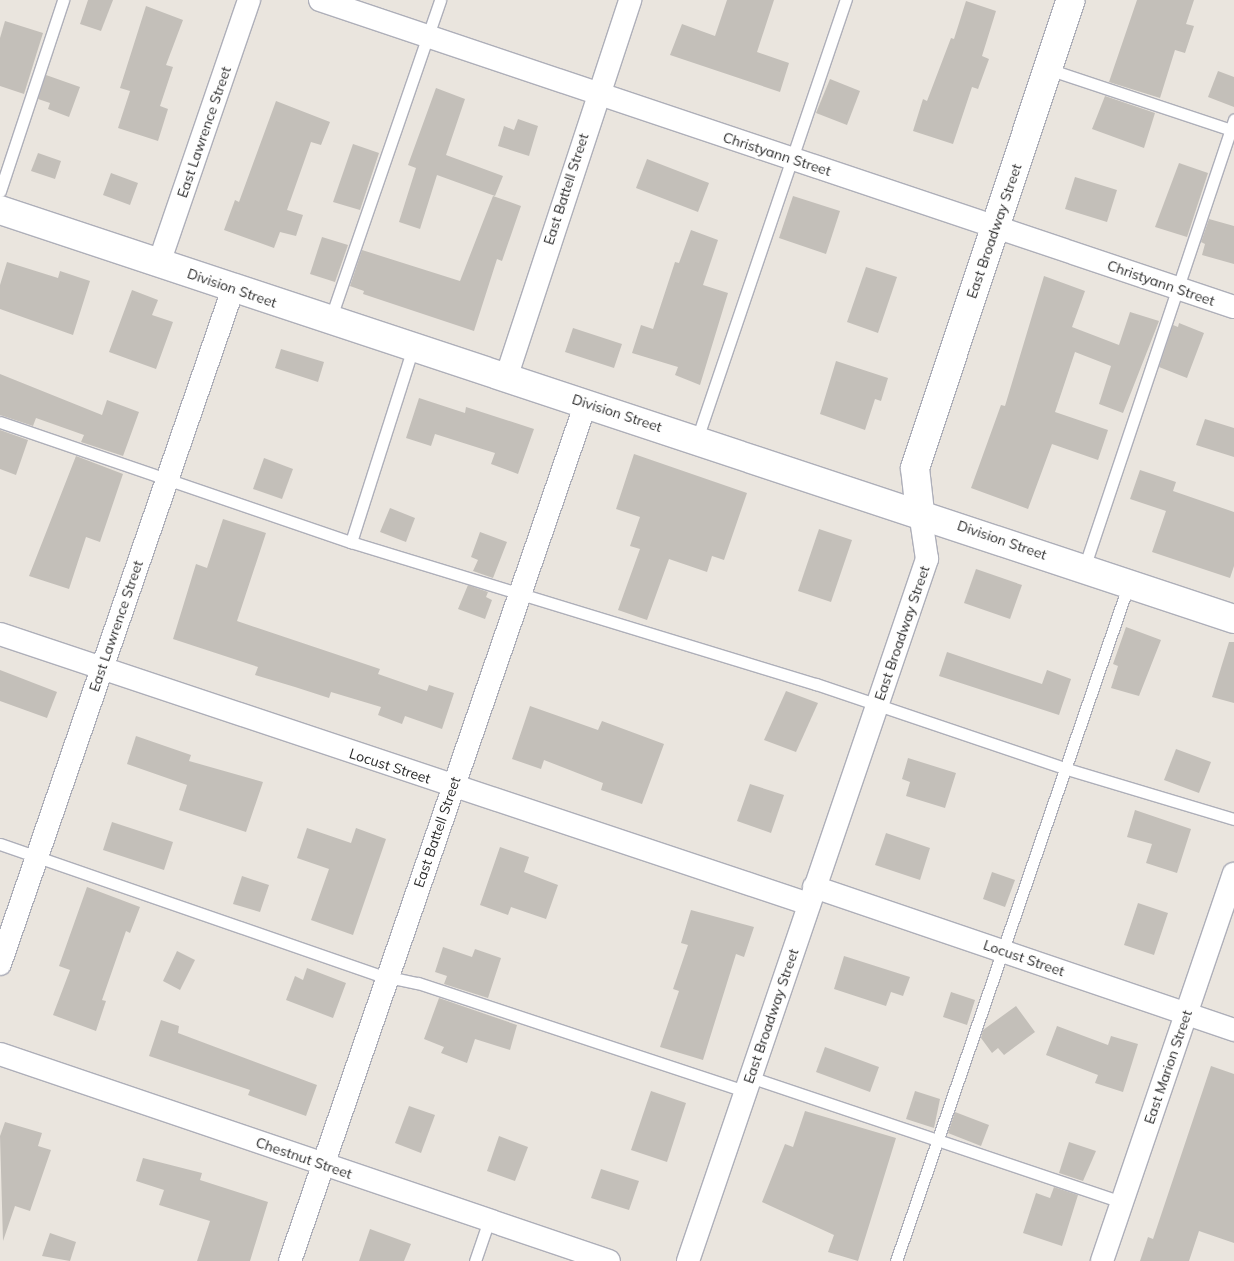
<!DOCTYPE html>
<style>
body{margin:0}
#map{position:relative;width:1234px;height:1261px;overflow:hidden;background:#eae5de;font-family:Mulish,sans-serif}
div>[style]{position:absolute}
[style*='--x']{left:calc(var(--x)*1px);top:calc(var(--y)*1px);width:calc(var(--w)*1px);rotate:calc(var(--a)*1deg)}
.building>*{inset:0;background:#c3bfb9}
.roads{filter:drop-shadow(1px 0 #aeafb9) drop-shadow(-1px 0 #aeafb9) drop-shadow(0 1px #aeafb9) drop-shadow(0 -1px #aeafb9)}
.service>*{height:11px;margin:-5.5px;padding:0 5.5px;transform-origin:5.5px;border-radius:5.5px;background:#fff}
.minor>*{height:22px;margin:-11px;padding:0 11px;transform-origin:11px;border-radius:11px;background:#fff}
.tertiary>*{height:28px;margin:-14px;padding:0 14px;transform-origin:14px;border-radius:14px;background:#fff}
span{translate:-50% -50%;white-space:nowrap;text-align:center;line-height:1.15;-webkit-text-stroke:5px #fff;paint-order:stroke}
.street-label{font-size:14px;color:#2a2a2a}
</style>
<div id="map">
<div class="building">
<div style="clip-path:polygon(88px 0,113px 0,101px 31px,80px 24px)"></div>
<div style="clip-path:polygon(727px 0,774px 0,757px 52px,789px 63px,780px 92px,670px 55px,682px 24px,715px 36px)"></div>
<div style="clip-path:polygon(1137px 0,1194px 0,1186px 24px,1194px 26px,1185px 53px,1175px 50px,1160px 98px,1109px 82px)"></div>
<div style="clip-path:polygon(966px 1px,996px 11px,982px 56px,989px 59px,978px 89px,972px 87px,953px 144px,913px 131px,923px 99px,927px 101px,951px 38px,954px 39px)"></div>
<div style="clip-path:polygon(146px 6px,183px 20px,166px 65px,173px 67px,160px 106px,168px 109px,158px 141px,118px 128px,130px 91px,120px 88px)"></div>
<div style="clip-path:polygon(5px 21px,43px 33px,24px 94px,0 86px,0 38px)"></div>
<div style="clip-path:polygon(1218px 71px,1234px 77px,1234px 107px,1208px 97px)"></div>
<div style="clip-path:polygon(46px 75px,80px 87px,69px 117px,48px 109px,50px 103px,38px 99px)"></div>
<div style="clip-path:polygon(830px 79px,860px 91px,847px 125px,816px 113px)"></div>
<div style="clip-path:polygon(436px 88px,465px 99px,446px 155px,503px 176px,495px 196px,437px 175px,420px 229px,399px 222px,416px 168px,408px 165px)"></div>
<div style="clip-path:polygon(1105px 96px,1155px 113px,1144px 148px,1092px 129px)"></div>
<div style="clip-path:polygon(276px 101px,330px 122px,321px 145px,311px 142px,287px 210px,303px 215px,296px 236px,280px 232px,274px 248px,224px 230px,235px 200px,239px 202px)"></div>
<div style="clip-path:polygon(518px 119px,538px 126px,529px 156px,498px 146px,504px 126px,514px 130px)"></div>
<div style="clip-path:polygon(353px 144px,379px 153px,360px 210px,333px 202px)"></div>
<div style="clip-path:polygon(38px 153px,61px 161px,55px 179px,31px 171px)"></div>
<div style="clip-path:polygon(647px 159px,709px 183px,698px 212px,636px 188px)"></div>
<div style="clip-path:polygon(1179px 163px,1208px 173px,1187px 237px,1155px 227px)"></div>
<div style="clip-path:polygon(111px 173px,138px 183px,130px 205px,103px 195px)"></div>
<div style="clip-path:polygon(1075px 177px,1117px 190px,1107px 222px,1065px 209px)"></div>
<div style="clip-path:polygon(493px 196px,521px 206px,502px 261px,497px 259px,474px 331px,363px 294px,364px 291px,350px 286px,362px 250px,460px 281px)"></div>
<div style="clip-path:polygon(793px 196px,840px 211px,826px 254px,779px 238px)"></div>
<div style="clip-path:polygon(1209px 219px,1234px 226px,1234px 264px,1202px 255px,1205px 244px,1201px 242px)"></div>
<div style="clip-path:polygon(691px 230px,718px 240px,703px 285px,728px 293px,700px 385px,675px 375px,678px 367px,632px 353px,641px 325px,653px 329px,675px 262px,679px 263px)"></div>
<div style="clip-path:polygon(322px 237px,348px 245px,335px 282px,310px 274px)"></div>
<div style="clip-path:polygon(7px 262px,58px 278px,60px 271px,90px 281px,73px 335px,0 309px,0 285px)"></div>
<div style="clip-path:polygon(866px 267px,897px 277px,878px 333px,847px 322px)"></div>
<div style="clip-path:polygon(1044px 276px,1085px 291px,1072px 327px,1119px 345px,1130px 312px,1159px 321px,1123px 413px,1099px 404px,1111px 366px,1075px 352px,1055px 412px,1108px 430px,1098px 460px,1052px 444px,1028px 509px,971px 488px,1001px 405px,1005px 406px)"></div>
<div style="clip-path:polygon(132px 290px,158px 300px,152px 315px,173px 322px,156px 369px,109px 352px)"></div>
<div style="clip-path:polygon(1179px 323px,1204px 333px,1187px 378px,1159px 367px,1173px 325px,1178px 327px)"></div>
<div style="clip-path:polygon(573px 328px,622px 344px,614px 368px,565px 352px)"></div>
<div style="clip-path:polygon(281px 349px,324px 362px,318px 382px,275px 368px)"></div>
<div style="clip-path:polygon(836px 361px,888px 378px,881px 401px,875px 399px,865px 430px,820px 414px)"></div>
<div style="clip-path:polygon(0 374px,102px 415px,107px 400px,139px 412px,123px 456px,81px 442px,84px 435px,36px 418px,33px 426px,0 415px)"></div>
<div style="clip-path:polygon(419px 398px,465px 413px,466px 407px,534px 429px,518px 474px,491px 464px,495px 453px,435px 434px,431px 446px,406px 438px)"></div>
<div style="clip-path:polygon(1205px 419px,1234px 428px,1234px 457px,1196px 445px)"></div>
<div style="clip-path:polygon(0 430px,28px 440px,16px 475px,0 469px)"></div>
<div style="clip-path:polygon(634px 454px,747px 493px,724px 560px,712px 556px,707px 572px,669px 559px,647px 620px,618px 610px,640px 549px,630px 546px,640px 517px,616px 509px)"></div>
<div style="clip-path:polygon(76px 456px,123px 474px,100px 542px,86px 537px,69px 589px,29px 576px)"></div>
<div style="clip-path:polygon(264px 458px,293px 469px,282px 499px,253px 489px)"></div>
<div style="clip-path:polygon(1140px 470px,1176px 482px,1173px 491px,1234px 512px,1234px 566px,1230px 578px,1152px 552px,1166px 511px,1130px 499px)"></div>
<div style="clip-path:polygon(390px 508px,415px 518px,406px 542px,380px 532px)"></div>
<div style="clip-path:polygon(223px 519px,266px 533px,237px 621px,380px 669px,378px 674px,427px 691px,429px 685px,454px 693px,442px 729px,405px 716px,402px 724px,378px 715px,381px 707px,331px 692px,329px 698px,295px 687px,255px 675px,258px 667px,173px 639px,196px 564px,207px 568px)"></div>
<div style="clip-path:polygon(819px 529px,852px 540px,831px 602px,798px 591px)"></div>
<div style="clip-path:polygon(480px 532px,507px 542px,493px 578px,473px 571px,478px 560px,471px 557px)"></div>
<div style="clip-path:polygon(976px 569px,1022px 585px,1010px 619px,964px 603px)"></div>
<div style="clip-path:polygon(468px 585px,488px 592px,486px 597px,492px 600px,485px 619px,458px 609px)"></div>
<div style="clip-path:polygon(1126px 627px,1161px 640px,1139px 696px,1111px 688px,1118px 666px,1113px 664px)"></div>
<div style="clip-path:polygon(1229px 642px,1234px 642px,1234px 703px,1212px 697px)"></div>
<div style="clip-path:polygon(947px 652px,1042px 684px,1047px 670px,1071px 679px,1059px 715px,939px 676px)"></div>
<div style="clip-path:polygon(0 670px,57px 692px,47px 718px,0 701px)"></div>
<div style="clip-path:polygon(786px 691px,818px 703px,796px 752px,764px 740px)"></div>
<div style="clip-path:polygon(530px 706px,598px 730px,602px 721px,664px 744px,642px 804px,601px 790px,603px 783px,544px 760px,541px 769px,512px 759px)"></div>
<div style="clip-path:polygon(136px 736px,191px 755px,189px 761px,263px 782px,246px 832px,179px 810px,187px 785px,127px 764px)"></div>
<div style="clip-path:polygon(1176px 749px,1211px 762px,1199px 793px,1164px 780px)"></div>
<div style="clip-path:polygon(908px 758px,956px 773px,945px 808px,906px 796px,910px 782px,902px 779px)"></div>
<div style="clip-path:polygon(750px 784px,784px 795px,771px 833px,737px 821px)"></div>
<div style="clip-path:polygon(1135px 810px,1191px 829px,1177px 873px,1146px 863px,1152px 844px,1127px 837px)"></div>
<div style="clip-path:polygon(112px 822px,173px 842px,164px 870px,103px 850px)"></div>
<div style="clip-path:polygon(307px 828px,351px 843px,356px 828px,386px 839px,353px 935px,311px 920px,329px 869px,297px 858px)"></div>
<div style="clip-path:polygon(886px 833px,930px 848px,920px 880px,875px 865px)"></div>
<div style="clip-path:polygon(500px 847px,529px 857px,524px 872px,558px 885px,546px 919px,511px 907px,508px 915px,480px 905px)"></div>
<div style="clip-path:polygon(992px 872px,1015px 880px,1005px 907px,983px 899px)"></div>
<div style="clip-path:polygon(242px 876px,269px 885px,260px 912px,233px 904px)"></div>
<div style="clip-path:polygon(87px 887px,140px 907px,130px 933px,126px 931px,102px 1000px,106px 1001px,96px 1031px,53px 1015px,70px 970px,59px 966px)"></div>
<div style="clip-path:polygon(1138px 903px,1168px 913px,1154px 955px,1124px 945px)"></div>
<div style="clip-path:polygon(691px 910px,754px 927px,744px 957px,736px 954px,703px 1060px,660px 1047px,679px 991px,673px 989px,688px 945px,681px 943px)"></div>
<div style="clip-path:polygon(443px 947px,472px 957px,475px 949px,501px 958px,488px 998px,444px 984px,447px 976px,435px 972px)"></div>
<div style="clip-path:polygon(177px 951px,195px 960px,180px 990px,163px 981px)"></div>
<div style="clip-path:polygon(844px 956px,910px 977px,903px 996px,891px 992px,886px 1006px,834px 989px)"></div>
<div style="clip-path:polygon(307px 968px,346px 983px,333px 1018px,286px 1000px,295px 976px,303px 980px)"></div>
<div style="clip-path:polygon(951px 992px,975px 1000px,967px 1025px,943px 1017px)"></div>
<div style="clip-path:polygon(439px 998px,517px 1025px,510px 1050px,475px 1039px,467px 1063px,441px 1053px,444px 1047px,424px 1039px)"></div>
<div style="clip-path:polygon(1016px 1006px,1035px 1032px,1004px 1055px,998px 1048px,992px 1053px,981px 1038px,983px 1030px)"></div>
<div style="clip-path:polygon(161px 1020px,179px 1026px,178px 1033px,317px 1085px,306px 1116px,248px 1095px,250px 1090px,149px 1056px)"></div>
<div style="clip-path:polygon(1057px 1026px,1108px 1045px,1111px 1036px,1138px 1044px,1123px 1092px,1095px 1083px,1098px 1075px,1046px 1055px)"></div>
<div style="clip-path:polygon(825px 1047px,879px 1067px,870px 1092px,816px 1072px)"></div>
<div style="clip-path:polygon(1211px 1066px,1234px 1074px,1234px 1243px,1199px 1231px,1189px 1261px,1140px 1261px,1148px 1237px,1153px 1239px)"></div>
<div style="clip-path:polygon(651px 1091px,686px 1103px,667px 1162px,631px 1150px)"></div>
<div style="clip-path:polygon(915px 1091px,940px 1099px,934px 1128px,906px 1119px)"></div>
<div style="clip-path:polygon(409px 1106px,435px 1115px,421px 1153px,395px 1143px)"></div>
<div style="clip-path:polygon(805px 1111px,896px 1138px,858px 1261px,828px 1252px,834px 1235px,762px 1202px,785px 1144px,793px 1147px)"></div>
<div style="clip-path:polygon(955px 1112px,989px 1125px,981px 1146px,948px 1133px)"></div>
<div style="clip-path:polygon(5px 1122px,42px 1133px,38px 1146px,51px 1150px,30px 1211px,15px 1206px,3px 1241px,0 1136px)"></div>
<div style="clip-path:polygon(499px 1136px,528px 1147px,515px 1181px,487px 1171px)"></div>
<div style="clip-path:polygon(1069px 1142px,1096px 1151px,1083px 1181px,1059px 1173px)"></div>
<div style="clip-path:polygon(143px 1158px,202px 1173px,200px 1180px,268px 1202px,250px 1261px,197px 1261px,210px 1221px,159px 1205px,164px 1190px,136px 1181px)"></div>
<div style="clip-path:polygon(601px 1169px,639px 1181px,629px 1210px,591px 1198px)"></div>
<div style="clip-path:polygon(1054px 1187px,1078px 1195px,1062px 1246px,1023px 1233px,1036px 1193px,1050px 1198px)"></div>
<div style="clip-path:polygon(370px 1229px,411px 1244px,404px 1261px,359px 1261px)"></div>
<div style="clip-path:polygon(50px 1233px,76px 1242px,70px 1261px,42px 1256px)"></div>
</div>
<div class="roads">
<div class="service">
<div style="--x:1048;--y:69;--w:196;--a:18.4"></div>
<div style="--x:0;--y:191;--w:201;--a:-71.7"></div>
<div style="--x:330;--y:320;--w:338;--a:-71"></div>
<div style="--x:0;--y:422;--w:371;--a:18.9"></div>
<div style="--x:351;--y:542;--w:486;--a:17"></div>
<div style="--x:816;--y:684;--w:262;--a:18.7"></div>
<div style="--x:1064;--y:768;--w:177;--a:16.7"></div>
<div style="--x:697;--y:439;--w:464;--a:-71.3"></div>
<div style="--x:351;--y:542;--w:204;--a:-72.3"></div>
<div style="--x:1084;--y:568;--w:473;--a:-71.5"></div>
<div style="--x:0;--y:844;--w:401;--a:19.1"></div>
<div style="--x:379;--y:975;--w:40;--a:12"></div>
<div style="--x:418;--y:983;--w:344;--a:18.3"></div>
<div style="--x:750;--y:1077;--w:392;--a:18.6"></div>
<div style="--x:475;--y:1261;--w:43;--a:-71.1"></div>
<div style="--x:896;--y:1261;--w:717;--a:-71.03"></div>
</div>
<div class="minor">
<div style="--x:320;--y:0;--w:964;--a:18.57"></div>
<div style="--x:159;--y:263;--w:278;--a:-71.1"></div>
<div style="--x:506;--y:378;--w:398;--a:-71.8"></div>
<div style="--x:0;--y:634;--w:853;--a:18.46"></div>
<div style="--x:814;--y:887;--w:444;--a:18.8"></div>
<div style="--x:0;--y:964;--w:714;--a:-70.96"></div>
<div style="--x:0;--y:1054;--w:643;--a:18.77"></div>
<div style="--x:290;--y:1261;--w:908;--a:-70.97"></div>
<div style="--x:688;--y:1261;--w:742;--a:-71.2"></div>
<div style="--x:927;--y:559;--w:48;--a:-98.5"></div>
<div style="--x:1102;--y:1261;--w:409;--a:-71.2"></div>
</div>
<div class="tertiary">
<div style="--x:0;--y:210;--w:1300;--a:18.34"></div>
<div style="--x:920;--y:512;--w:44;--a:-96.5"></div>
<div style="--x:915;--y:468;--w:493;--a:-71.6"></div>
</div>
</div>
<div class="street-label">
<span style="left:204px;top:132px;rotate:-71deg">East Lawrence Street</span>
<span style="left:777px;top:154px;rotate:18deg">Christyann Street</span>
<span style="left:566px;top:189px;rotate:-72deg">East Battell Street</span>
<span style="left:994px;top:231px;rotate:-71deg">East Broadway Street</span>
<span style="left:1161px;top:283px;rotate:19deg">Christyann Street</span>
<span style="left:232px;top:288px;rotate:19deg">Division Street</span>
<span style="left:617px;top:413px;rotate:18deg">Division Street</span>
<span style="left:1002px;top:540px;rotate:19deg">Division Street</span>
<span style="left:116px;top:626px;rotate:-71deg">East Lawrence Street</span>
<span style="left:902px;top:633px;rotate:-71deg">East Broadway Street</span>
<span style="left:390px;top:766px;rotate:18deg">Locust Street</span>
<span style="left:437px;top:832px;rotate:-71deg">East Battell Street</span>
<span style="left:1024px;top:958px;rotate:19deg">Locust Street</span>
<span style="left:771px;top:1016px;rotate:-71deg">East Broadway Street</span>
<span style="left:1168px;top:1067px;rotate:-71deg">East Marion Street</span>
<span style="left:304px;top:1158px;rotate:19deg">Chestnut Street</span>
</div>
</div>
